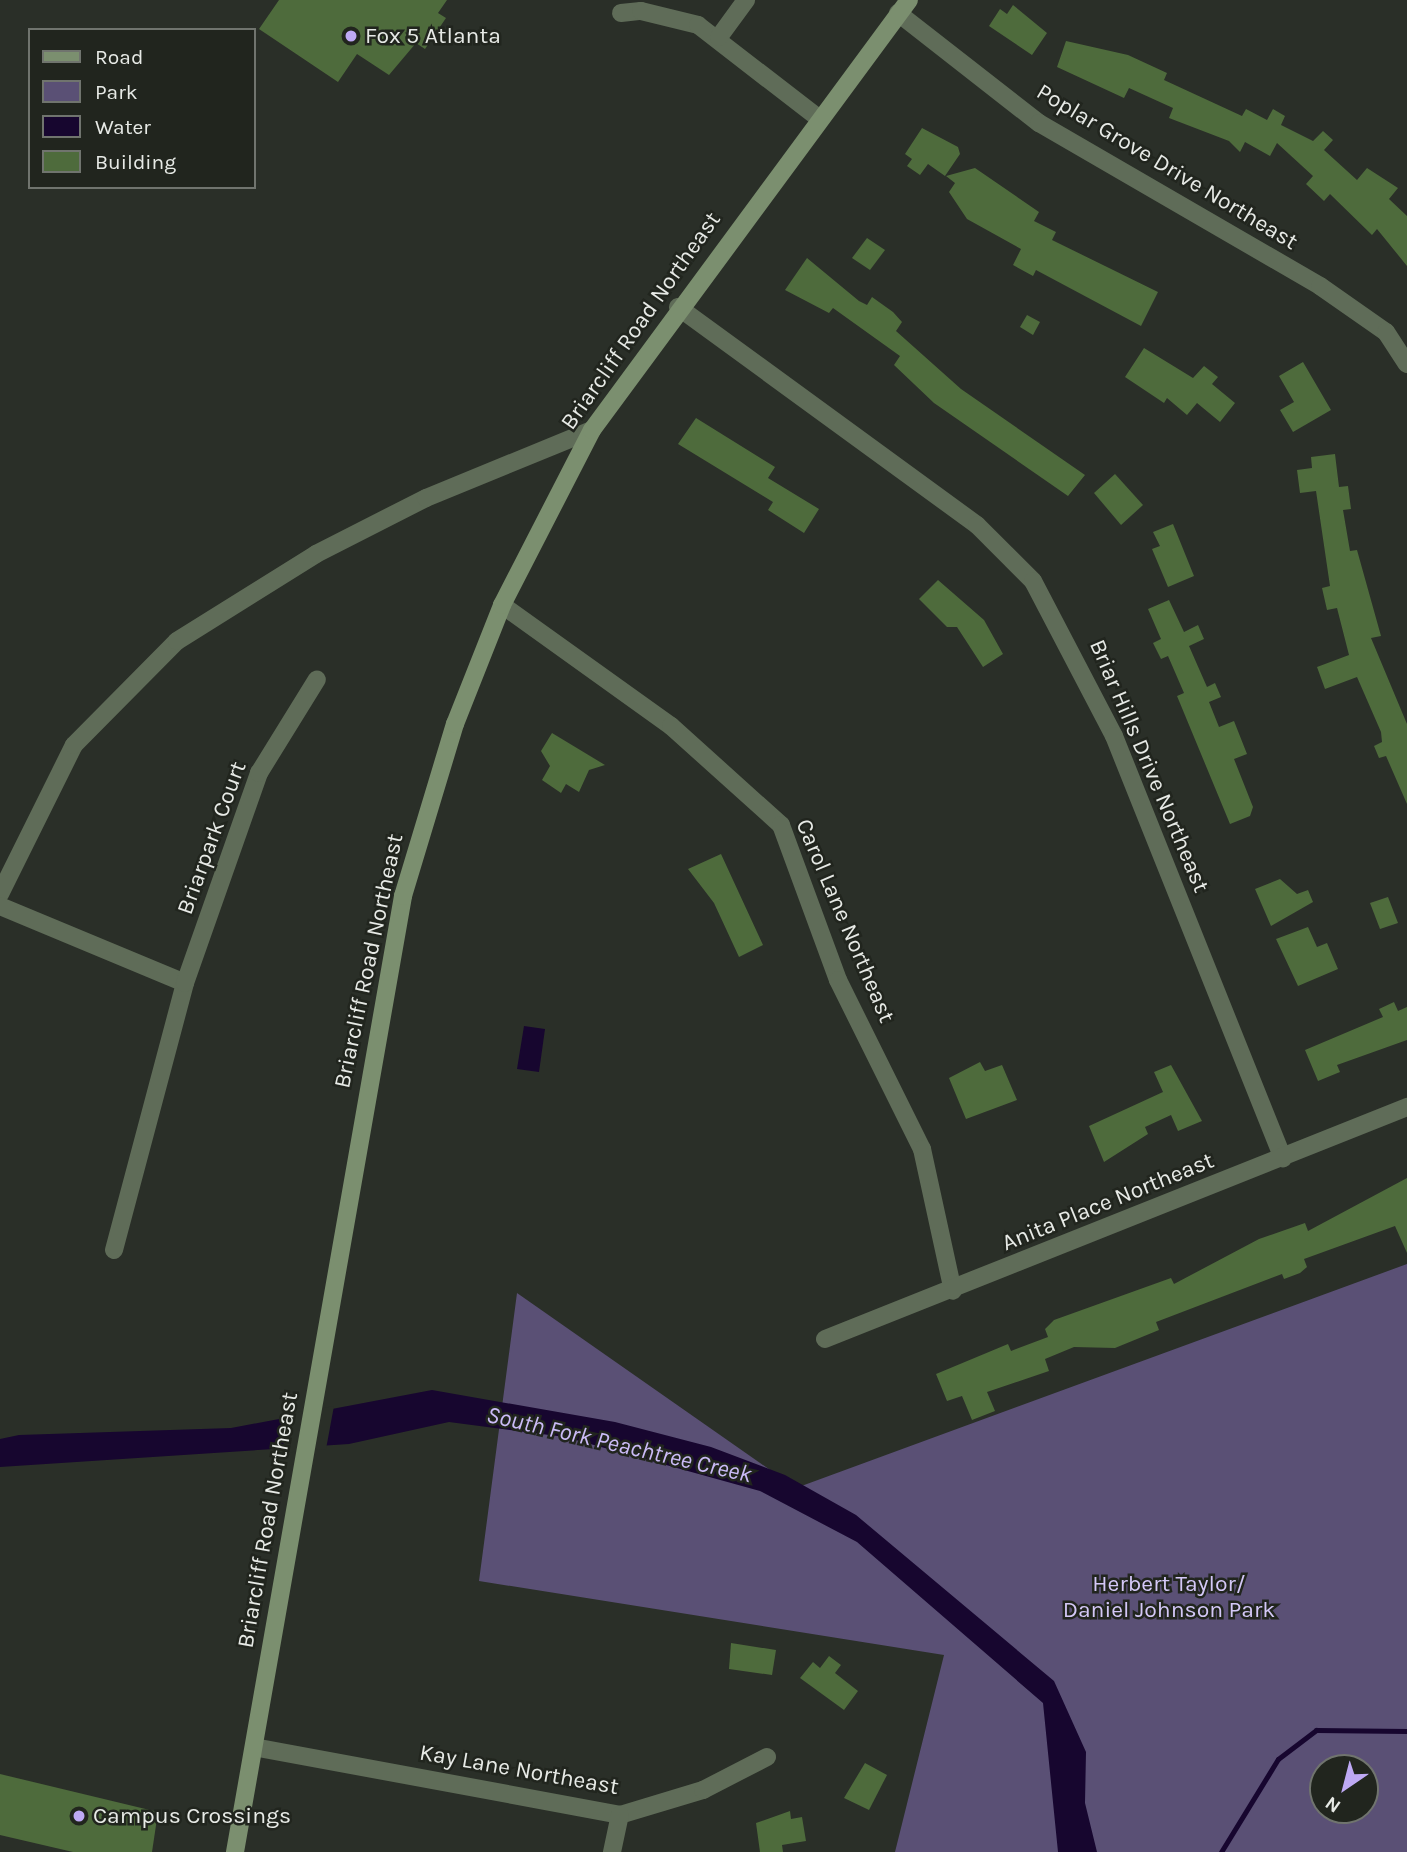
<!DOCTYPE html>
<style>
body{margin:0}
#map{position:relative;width:1407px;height:1852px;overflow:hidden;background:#2a2f28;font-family:Karla,sans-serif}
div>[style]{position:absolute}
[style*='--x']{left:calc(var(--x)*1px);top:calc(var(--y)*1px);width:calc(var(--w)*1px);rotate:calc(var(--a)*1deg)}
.green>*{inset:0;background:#5a5075}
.water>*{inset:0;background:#17062f}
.pier>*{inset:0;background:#2a2f28}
.stream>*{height:5px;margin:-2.5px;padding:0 2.5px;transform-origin:2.5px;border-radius:2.5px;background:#17062f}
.building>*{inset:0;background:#4e6b3c}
.minor>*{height:18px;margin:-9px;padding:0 9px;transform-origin:9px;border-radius:9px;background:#5f6c58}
.secondary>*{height:18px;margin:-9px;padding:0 9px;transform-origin:9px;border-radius:9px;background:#7b8f6f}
.dots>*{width:19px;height:19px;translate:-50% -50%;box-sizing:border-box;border:4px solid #21251e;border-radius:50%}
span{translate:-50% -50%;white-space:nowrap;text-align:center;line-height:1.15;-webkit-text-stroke:5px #21251e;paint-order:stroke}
.poi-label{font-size:23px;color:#e7eae6}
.left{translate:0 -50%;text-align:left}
.street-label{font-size:23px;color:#e7eae6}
.park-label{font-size:23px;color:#d4c8f7}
.water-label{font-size:24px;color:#cbbbf7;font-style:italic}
.legend{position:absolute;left:28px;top:28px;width:228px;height:161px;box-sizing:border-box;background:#21251e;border:2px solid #70746e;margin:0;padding:9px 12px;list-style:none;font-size:21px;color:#e7eae6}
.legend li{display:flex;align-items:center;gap:14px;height:35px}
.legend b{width:35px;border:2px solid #70746e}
.north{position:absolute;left:1309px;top:1754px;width:70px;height:70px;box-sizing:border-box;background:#21251e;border:2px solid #70746e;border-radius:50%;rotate:215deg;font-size:19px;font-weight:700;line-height:28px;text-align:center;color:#e7eae6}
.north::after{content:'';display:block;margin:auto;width:24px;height:32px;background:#bea9f4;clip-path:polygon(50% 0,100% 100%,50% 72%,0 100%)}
</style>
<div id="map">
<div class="green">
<div style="clip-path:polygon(evenodd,1407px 1264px,1407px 1852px,895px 1852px,944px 1655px,479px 1581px,517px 1293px,796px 1488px,1407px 1264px,1323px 1768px,1365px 1768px,1365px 1810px,1323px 1810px,1323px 1768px)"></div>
</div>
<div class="water">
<div style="clip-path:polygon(524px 1026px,545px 1029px,539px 1072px,517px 1069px)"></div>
<div style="clip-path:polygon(432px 1390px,615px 1422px,711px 1447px,785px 1475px,856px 1515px,1054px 1681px,1086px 1752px,1085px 1803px,1097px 1852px,1058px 1852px,1043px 1703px,857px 1542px,760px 1491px,565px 1437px,449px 1422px,349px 1444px,0 1467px,0 1439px,19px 1435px,231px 1428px)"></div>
</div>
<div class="pier">
<div style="clip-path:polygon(334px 1406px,326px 1449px,282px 1453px,288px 1414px)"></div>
</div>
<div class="stream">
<div style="--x:1221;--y:1852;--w:109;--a:-58.5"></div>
<div style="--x:1278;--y:1759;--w:48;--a:-37.3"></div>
<div style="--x:1316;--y:1730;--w:91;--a:0.6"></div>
</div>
<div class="building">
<div style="clip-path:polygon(279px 0,447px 0,438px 13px,446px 18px,425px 49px,416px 43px,389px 75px,357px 54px,338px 82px,259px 29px)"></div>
<div style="clip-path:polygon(1013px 5px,1047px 33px,1032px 55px,989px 26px,1000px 9px,1007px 14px)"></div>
<div style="clip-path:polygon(1066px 41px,1128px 55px,1167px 73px,1164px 80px,1242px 116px,1246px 109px,1267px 120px,1273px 109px,1285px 116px,1281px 125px,1313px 141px,1323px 131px,1333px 140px,1324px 150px,1357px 180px,1367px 168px,1398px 188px,1389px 199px,1407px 216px,1407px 266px,1377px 229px,1372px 235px,1330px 194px,1324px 201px,1306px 184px,1313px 176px,1277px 143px,1270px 156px,1245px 142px,1240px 152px,1229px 141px,1169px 118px,1173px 108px,1129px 88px,1124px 98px,1057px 67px)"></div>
<div style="clip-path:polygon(922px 128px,958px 147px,960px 154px,945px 176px,928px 164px,920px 175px,907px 166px,912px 159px,905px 154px)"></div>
<div style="clip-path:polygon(975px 168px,1039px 212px,1034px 221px,1056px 232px,1052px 240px,1158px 292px,1141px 326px,1036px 270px,1033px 276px,1013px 265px,1021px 249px,967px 219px,949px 192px,955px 183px,946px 176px)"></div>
<div style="clip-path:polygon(867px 238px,885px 250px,870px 270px,852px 258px)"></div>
<div style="clip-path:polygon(807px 258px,859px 301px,867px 305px,872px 297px,893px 312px,902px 322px,896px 331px,961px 389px,1085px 475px,1068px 496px,934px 403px,894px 365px,900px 356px,833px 308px,829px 313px,785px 290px)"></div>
<div style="clip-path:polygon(1027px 315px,1040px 322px,1033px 335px,1020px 327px)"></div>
<div style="clip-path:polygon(1144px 348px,1193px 378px,1204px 366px,1218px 377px,1212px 384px,1235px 403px,1220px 422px,1197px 403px,1187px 415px,1167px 398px,1164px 403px,1125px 377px)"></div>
<div style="clip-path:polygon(1303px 362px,1331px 410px,1293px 432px,1280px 410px,1294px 402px,1279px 376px)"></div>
<div style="clip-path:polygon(696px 418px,775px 467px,768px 478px,819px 509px,804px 533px,768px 510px,773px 502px,678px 444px)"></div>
<div style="clip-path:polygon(1335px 454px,1339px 487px,1348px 486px,1351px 509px,1343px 510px,1350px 551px,1357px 550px,1381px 636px,1371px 638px,1407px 724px,1407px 804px,1386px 756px,1379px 758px,1374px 746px,1382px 742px,1381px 732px,1357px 677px,1325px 689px,1317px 667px,1349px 655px,1337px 608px,1327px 610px,1322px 588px,1330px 586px,1316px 491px,1300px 493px,1297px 470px,1312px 468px,1311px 457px)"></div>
<div style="clip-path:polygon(1115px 474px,1143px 505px,1121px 525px,1094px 493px)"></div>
<div style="clip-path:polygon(1173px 524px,1194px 576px,1168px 587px,1152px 549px,1160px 546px,1153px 532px)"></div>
<div style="clip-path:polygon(938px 580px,984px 620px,1003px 654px,983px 667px,957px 627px,947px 627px,919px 599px)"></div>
<div style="clip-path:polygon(1169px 600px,1184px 632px,1198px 625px,1204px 639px,1189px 646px,1207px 687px,1215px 683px,1221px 697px,1209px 702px,1219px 727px,1234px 721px,1247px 754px,1234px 759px,1253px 807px,1250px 816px,1230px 824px,1177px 696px,1184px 693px,1168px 656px,1161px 659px,1153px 643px,1161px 639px,1148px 609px)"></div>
<div style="clip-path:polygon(552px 733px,605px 765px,589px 770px,579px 792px,566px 784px,561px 793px,542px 780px,550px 766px,541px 751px)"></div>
<div style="clip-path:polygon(721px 854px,763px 945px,739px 957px,714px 903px,688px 869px)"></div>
<div style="clip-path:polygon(1280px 879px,1297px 894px,1308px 890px,1313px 902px,1271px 926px,1255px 889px)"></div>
<div style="clip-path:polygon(1388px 897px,1398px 923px,1380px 929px,1370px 903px)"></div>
<div style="clip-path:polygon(1308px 927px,1317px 947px,1327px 943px,1338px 969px,1298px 986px,1276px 939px)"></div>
<div style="clip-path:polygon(1394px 1002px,1398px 1011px,1407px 1007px,1407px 1040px,1337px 1065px,1340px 1072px,1318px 1081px,1305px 1050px,1383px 1017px,1379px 1009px)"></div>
<div style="clip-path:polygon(980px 1062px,985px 1071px,1002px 1065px,1017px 1100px,966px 1119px,949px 1078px)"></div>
<div style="clip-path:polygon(1171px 1065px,1202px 1121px,1178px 1131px,1171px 1115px,1145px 1127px,1148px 1134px,1104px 1162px,1089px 1126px,1163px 1092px,1154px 1072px)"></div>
<div style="clip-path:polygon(1407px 1178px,1407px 1253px,1395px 1226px,1304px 1259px,1307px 1267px,1300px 1273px,1284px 1279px,1282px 1274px,1156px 1322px,1159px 1330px,1115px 1348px,1074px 1347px,1045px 1359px,1049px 1371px,987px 1392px,995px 1411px,972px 1420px,962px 1396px,947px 1401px,936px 1374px,1008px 1344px,1011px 1351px,1048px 1337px,1045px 1329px,1054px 1320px,1171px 1278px,1174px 1284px,1259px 1239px,1305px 1223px,1308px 1231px)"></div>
<div style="clip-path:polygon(731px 1643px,776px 1650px,772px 1675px,729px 1669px)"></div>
<div style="clip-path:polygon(829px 1656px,841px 1665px,835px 1673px,858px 1691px,844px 1710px,800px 1678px,813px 1662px,820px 1668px)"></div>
<div style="clip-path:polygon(865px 1763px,887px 1775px,869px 1810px,844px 1798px)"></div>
<div style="clip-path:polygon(0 1774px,158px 1812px,152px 1852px,73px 1852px,0 1835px)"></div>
<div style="clip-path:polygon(790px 1811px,791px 1819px,802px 1817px,806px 1841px,782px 1845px,783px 1852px,760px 1852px,756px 1823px)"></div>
</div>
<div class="minor">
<div style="--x:621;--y:13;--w:20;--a:-6"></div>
<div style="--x:641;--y:11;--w:59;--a:13.8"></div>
<div style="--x:698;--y:25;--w:150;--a:37.7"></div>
<div style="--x:898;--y:13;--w:179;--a:38"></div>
<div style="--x:1039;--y:123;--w:325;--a:30.1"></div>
<div style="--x:1320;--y:286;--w:80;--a:34.9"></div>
<div style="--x:1386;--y:332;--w:38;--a:57"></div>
<div style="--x:719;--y:37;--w:46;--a:-53.9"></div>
<div style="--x:678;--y:307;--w:370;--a:36.1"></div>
<div style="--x:977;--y:525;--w:79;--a:45"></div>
<div style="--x:1033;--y:581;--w:175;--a:62.4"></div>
<div style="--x:1114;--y:736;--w:455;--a:68.2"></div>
<div style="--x:502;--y:605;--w:208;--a:35.6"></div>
<div style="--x:671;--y:726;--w:148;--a:42"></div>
<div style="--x:781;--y:825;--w:165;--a:69.8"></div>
<div style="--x:838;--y:980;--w:189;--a:63.6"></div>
<div style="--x:922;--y:1149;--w:145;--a:77.7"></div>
<div style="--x:0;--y:894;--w:166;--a:-63.6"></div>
<div style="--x:74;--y:745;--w:146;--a:-45.3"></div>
<div style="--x:177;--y:641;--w:164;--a:-32"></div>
<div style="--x:316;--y:554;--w:123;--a:-27"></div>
<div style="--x:426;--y:498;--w:179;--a:-22.3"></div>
<div style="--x:0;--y:906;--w:200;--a:22.6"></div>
<div style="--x:114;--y:1250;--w:276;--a:-75.1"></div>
<div style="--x:185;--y:983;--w:223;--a:-70.6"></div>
<div style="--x:259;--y:773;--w:110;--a:-58.3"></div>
<div style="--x:825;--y:1339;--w:627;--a:-21.73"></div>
<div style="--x:254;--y:1747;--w:372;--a:10.5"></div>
<div style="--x:620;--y:1815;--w:87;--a:-16.8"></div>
<div style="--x:703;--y:1790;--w:72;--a:-27.3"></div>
<div style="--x:612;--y:1852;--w:38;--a:-78"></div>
</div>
<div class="secondary">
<div style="--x:235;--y:1852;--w:971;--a:-80.03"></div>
<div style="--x:403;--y:896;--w:180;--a:-73.2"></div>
<div style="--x:455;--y:724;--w:128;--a:-68.4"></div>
<div style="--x:502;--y:605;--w:197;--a:-62.8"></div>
<div style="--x:592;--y:430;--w:534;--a:-53.6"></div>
</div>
<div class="dots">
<div style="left:351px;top:36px;background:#bea9f4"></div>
<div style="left:79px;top:1816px;background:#bea9f4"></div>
</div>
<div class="poi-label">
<span class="left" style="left:365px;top:36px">Fox 5 Atlanta</span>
<span class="left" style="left:93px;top:1816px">Campus Crossings</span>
</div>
<div class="street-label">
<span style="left:1167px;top:167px;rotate:31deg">Poplar Grove Drive Northeast</span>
<span style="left:641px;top:321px;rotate:-55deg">Briarcliff Road Northeast</span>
<span style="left:1149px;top:766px;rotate:67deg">Briar Hills Drive Northeast</span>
<span style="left:212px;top:838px;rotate:-70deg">Briarpark Court</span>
<span style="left:845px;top:921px;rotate:67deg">Carol Lane Northeast</span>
<span style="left:369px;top:961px;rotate:-78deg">Briarcliff Road Northeast</span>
<span style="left:1108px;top:1202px;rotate:-22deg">Anita Place Northeast</span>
<span style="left:268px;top:1520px;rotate:-80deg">Briarcliff Road Northeast</span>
<span style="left:519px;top:1770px;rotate:10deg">Kay Lane Northeast</span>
</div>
<div class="park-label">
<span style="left:1169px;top:1597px">Herbert Taylor/<br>Daniel Johnson Park</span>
</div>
<div class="water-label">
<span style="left:619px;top:1445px;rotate:13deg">South Fork Peachtree Creek</span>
</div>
<ul class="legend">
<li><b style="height:9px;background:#7b8f6f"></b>Road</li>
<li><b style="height:19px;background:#5a5075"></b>Park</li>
<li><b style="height:19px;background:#17062f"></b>Water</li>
<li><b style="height:19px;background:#4e6b3c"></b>Building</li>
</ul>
<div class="north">N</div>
</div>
